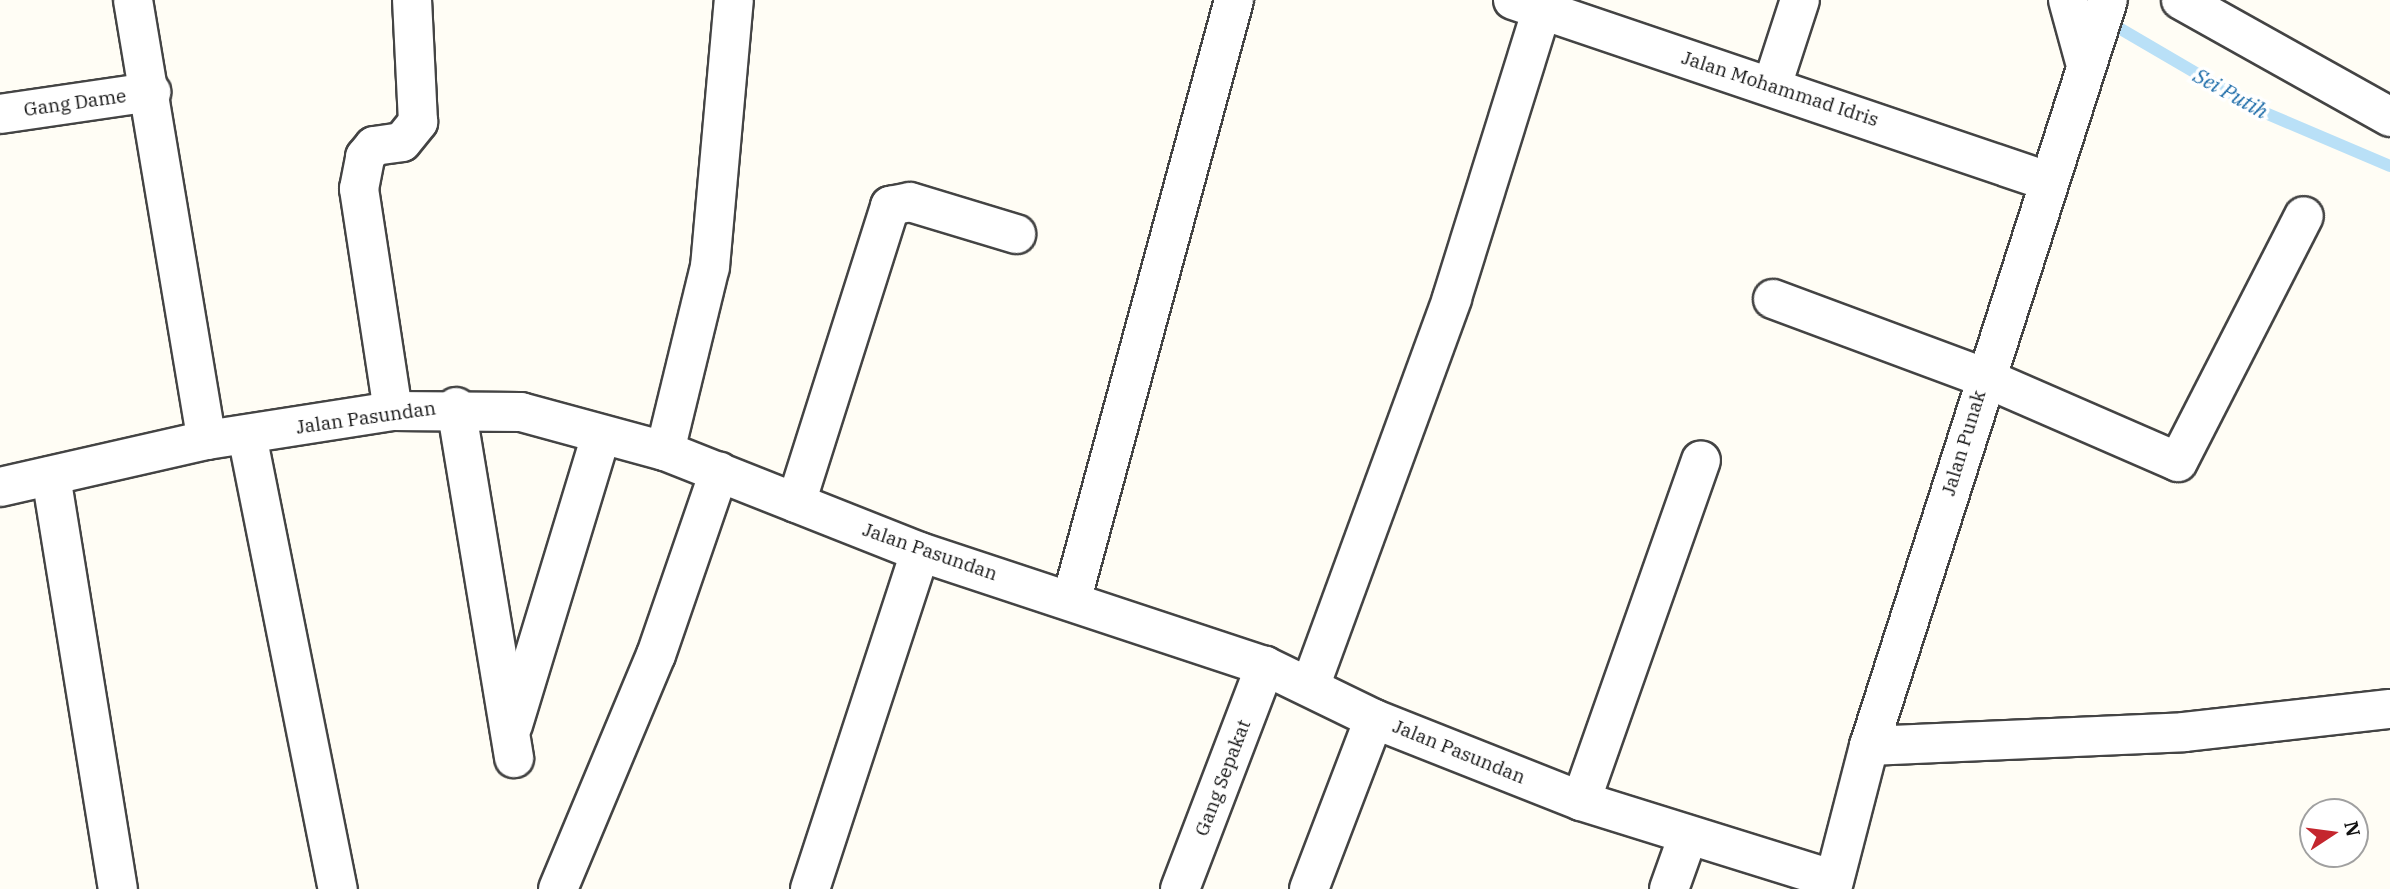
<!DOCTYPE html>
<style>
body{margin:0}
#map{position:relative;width:2390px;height:889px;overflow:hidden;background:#fffdf5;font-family:"IBM Plex Serif",serif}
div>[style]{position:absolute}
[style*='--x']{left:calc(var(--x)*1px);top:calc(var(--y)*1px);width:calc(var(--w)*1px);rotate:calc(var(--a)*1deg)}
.stream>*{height:12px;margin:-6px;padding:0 6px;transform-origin:6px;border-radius:6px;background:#b9e0f7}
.roads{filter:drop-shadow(2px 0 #444) drop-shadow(-2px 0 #444) drop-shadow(0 2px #444) drop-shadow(0 -2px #444)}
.minor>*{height:38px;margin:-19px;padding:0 19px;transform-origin:19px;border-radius:19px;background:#fff}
span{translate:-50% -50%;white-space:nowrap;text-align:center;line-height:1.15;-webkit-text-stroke:7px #fff;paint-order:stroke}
.street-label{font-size:19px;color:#111}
.water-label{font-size:21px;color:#1768a6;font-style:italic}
.north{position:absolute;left:2299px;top:798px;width:70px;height:70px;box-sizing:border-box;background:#fff;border:2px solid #a0a0a0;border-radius:50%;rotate:77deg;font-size:19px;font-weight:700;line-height:28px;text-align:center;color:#111}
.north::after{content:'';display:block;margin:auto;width:24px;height:32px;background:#c4262e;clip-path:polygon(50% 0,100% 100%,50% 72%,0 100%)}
</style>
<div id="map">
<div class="stream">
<div style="--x:2107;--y:21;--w:181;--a:30.3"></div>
<div style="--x:2263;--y:112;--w:138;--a:23"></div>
</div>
<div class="roads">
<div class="minor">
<div style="--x:133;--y:0;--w:446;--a:80.5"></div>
<div style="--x:1513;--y:0;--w:564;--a:18.72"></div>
<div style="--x:2068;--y:0;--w:68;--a:74.7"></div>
<div style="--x:2181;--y:0;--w:240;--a:29.2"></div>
<div style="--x:1772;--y:86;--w:90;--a:-72"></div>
<div style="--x:0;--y:114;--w:153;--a:-8.3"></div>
<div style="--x:1773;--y:299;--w:226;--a:20.4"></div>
<div style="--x:1985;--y:378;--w:210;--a:23.5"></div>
<div style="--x:2178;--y:462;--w:276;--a:-62.9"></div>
<div style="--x:456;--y:407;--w:356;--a:80.6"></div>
<div style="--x:393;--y:411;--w:225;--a:-98.7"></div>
<div style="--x:359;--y:189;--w:33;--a:-79"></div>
<div style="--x:365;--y:157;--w:14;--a:-51"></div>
<div style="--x:374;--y:146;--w:28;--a:-8"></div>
<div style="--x:402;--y:142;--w:26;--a:-51"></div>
<div style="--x:418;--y:122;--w:122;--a:-92.8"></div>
<div style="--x:247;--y:435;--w:463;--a:78.7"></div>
<div style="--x:665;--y:451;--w:189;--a:-76.3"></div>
<div style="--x:710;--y:267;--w:268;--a:-84.9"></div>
<div style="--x:51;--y:476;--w:418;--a:80.8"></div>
<div style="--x:0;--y:487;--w:212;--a:-12.8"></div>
<div style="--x:207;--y:440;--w:188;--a:-8.9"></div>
<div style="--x:393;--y:411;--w:128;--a:0.4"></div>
<div style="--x:521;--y:412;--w:149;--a:15.2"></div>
<div style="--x:665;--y:451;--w:274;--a:21.6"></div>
<div style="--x:920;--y:552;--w:363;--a:18.3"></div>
<div style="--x:1265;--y:666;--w:121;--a:25.9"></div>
<div style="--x:1374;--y:719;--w:223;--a:21.6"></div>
<div style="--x:1581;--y:801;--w:263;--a:17.3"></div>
<div style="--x:796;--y:503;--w:312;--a:-72.4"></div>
<div style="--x:890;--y:206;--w:20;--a:-11"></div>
<div style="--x:910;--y:202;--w:111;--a:16.8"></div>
<div style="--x:1072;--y:598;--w:620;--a:-74.84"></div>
<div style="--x:1310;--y:687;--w:414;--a:-69.9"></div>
<div style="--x:1452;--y:298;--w:303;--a:-72.7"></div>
<div style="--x:513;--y:725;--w:302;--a:-73.1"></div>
<div style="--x:1869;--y:746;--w:315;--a:-2.5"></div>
<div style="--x:2184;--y:732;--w:207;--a:-6.4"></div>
<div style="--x:1581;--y:801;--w:361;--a:-70.6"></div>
<div style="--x:558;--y:889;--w:254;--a:-67.3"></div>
<div style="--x:656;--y:655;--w:194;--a:-71"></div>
<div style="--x:810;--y:889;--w:354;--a:-71.9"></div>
<div style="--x:1180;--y:889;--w:239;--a:-69.1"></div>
<div style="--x:1309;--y:889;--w:182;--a:-69.1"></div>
<div style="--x:1669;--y:889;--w:56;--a:-70.3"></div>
<div style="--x:1832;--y:889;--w:148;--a:-75.5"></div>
<div style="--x:1869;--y:746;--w:783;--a:-72.24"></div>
</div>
</div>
<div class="street-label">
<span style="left:1780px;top:89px;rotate:18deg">Jalan Mohammad Idris</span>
<span style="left:75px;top:103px;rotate:-8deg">Gang Dame</span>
<span style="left:366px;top:418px;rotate:-8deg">Jalan Pasundan</span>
<span style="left:1964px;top:443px;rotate:-73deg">Jalan Punak</span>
<span style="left:930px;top:552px;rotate:19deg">Jalan Pasundan</span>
<span style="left:1459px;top:752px;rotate:22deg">Jalan Pasundan</span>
<span style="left:1223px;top:778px;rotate:-69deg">Gang Sepakat</span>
</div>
<div class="water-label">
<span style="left:2231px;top:93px;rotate:29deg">Sei Putih</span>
</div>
<div class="north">N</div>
</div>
